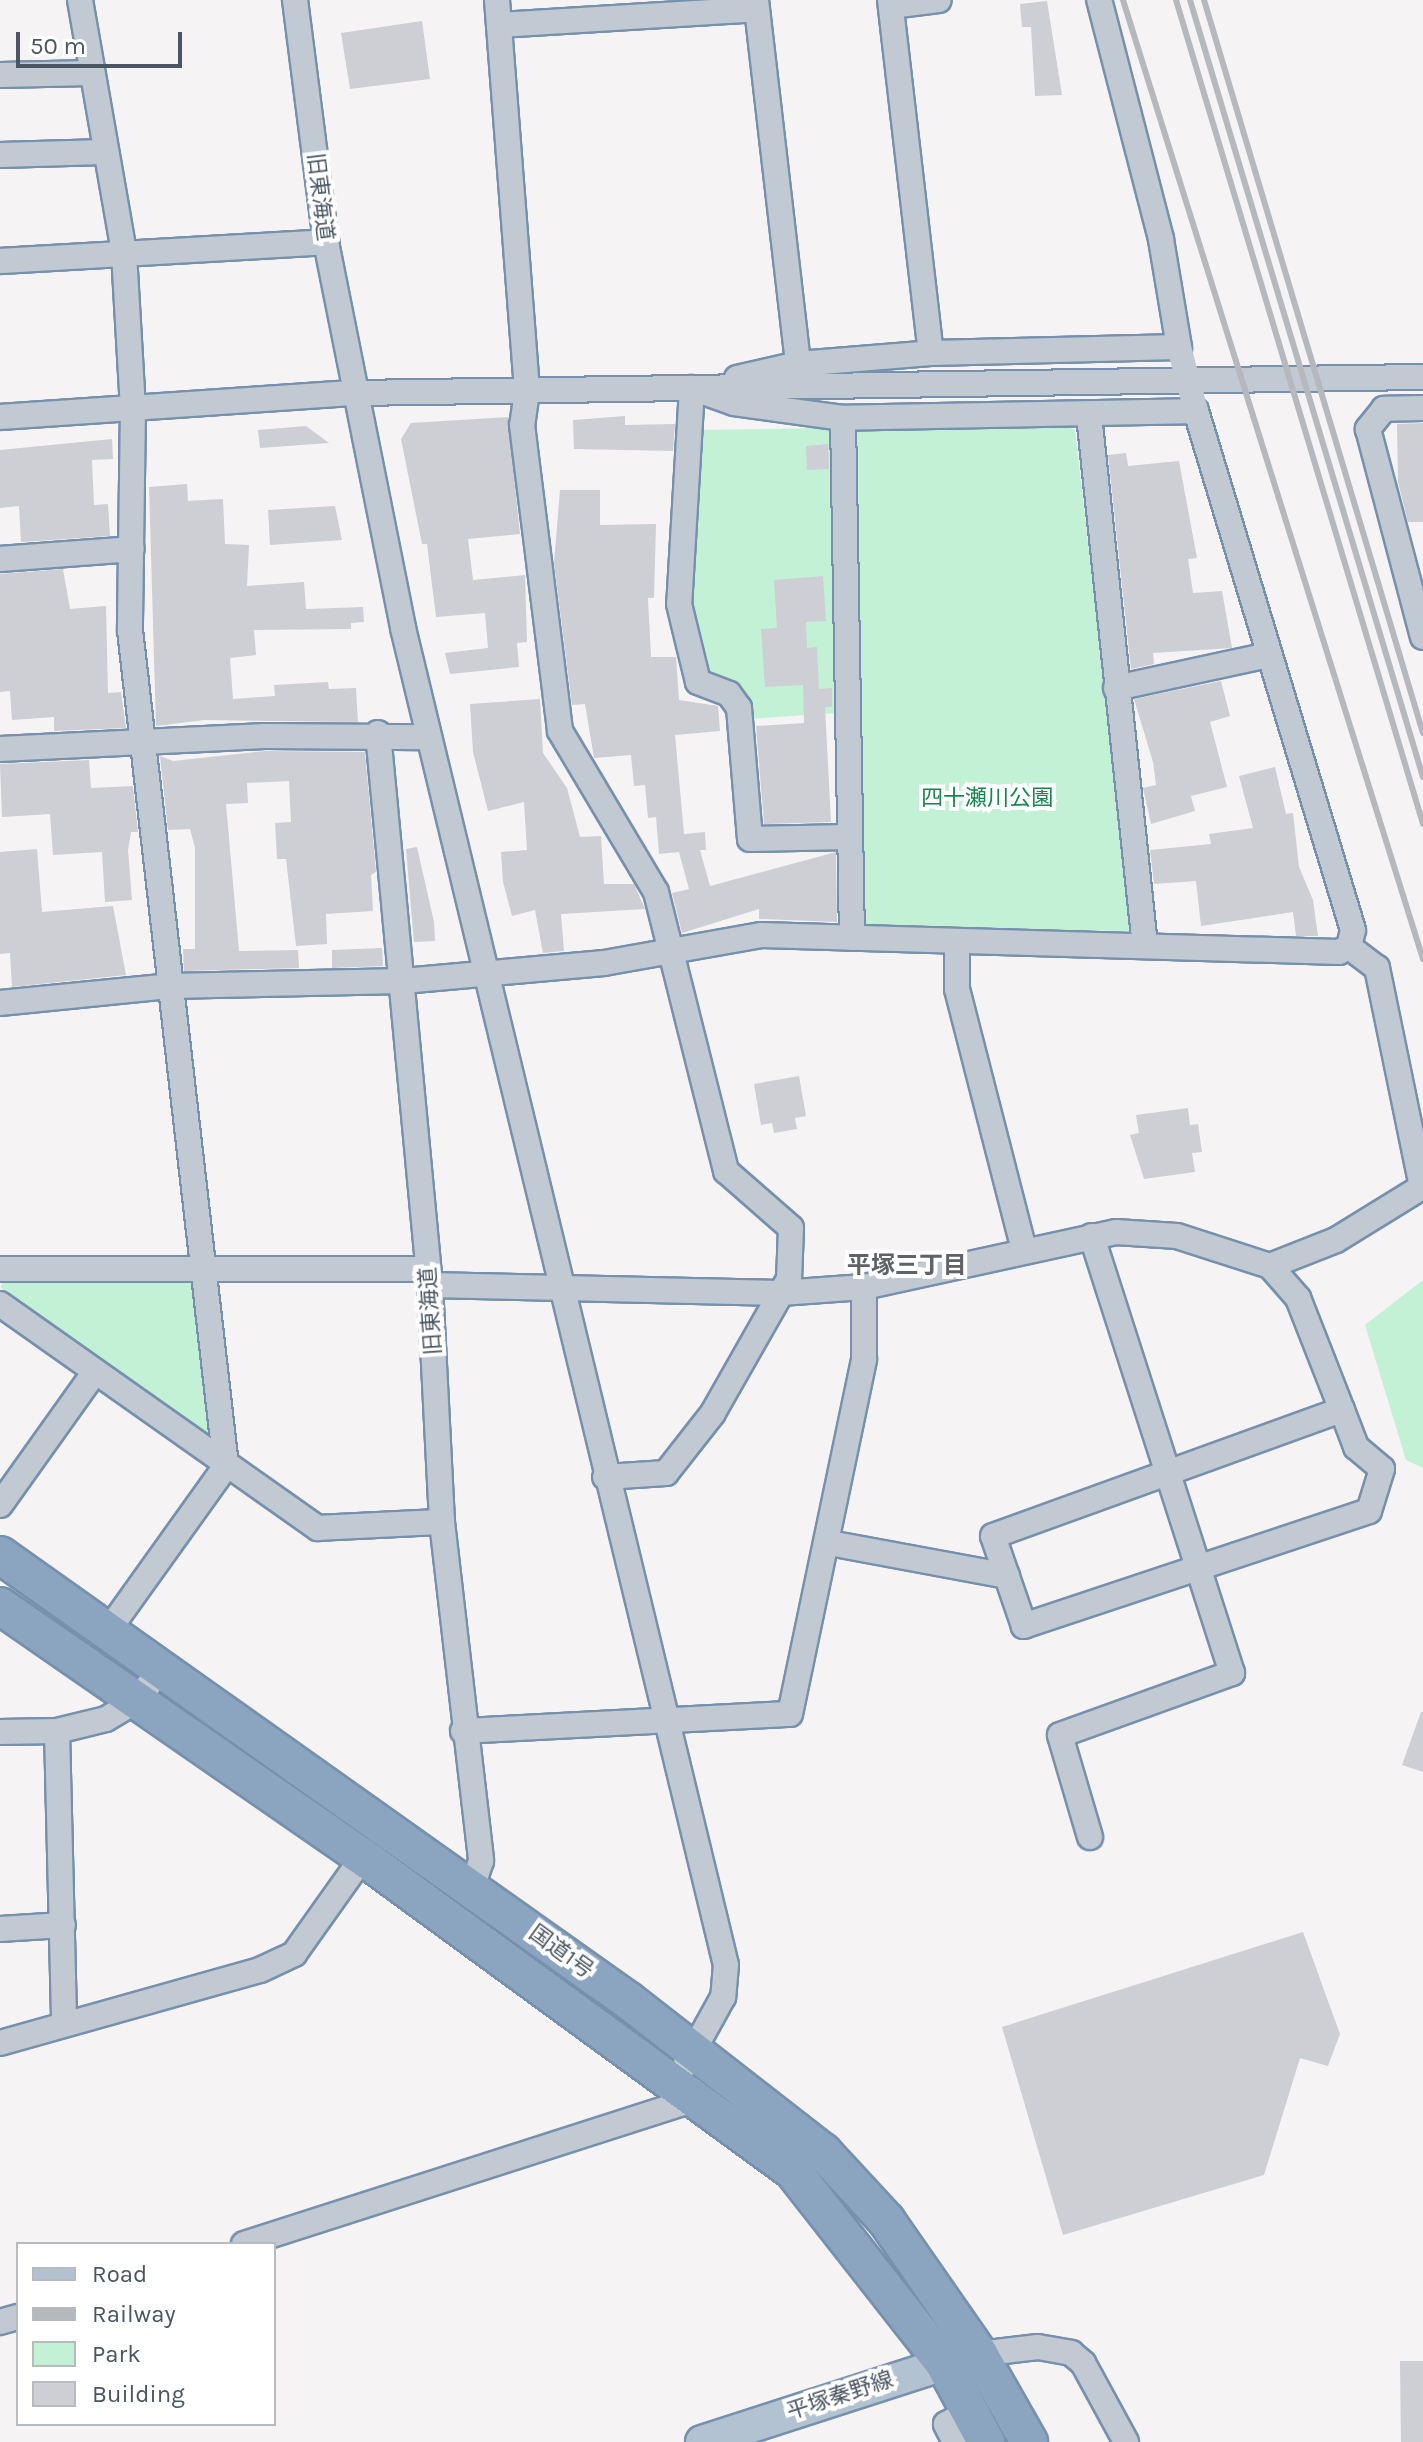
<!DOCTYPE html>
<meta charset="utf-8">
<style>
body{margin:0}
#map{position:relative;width:1423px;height:2442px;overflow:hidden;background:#f5f3f3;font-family:Karla,"Noto Sans JP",sans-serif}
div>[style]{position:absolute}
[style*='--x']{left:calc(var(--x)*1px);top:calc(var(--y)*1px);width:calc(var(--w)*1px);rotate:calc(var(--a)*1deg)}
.green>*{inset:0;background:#c3f1d5}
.building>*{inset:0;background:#cdcfd5}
.roads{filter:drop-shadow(2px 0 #7690ad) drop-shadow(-2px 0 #7690ad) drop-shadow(0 2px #7690ad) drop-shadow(0 -2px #7690ad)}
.minor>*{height:24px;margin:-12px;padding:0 12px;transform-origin:12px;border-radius:12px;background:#c1cad2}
.major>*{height:32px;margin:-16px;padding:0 16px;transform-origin:16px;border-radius:16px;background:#b3c2d1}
.highway>*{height:36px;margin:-18px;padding:0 18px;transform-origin:18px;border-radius:18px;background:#8ba5c1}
.rail>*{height:6px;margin:-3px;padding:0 3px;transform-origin:3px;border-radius:3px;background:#b5b8bd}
.minor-bridge>*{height:24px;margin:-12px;padding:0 12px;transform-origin:12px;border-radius:12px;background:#c1cad2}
span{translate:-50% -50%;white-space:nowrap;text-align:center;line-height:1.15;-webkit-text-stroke:8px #fff;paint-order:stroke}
.street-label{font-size:22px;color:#4a5661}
.park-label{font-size:22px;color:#17864f}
.neighbourhood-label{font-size:24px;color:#5f6368;font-weight:700}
.legend{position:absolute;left:16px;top:2242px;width:260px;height:184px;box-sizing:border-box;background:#fff;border:2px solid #b7bbc0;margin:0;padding:10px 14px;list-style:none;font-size:24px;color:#4a5661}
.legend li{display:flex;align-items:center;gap:16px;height:40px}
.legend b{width:40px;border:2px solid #b7bbc0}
.scale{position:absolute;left:16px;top:32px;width:166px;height:36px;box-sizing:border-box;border:4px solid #4a5661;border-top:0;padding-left:10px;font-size:24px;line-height:28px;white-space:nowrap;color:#4a5661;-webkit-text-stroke:6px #fff;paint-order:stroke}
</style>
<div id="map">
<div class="green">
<div style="clip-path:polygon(1069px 427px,1075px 430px,1133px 931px,865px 927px,858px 923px,853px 442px,859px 429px)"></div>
<div style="clip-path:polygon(833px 428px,837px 713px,748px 719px,704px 676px,684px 600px,696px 430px)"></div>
<div style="clip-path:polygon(3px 1278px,185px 1278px,194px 1286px,213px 1434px,208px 1438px,1px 1288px)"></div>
<div style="clip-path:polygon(1423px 1280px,1423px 1468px,1406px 1460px,1365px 1325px)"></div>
</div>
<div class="building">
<div style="clip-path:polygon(1047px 1px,1062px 95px,1035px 96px,1031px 27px,1022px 27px,1020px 4px)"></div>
<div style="clip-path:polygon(422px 21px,430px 79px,350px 89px,341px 33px)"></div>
<div style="clip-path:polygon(625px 416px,625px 425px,675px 424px,673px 451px,574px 449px,573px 420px)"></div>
<div style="clip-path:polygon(508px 417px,520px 534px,468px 539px,473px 580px,525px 575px,527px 642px,517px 643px,519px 667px,450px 674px,445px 653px,488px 648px,485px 613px,436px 617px,427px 544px,422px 544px,401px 439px,411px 423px)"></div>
<div style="clip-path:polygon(1423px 423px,1423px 522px,1408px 522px,1398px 482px,1397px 424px)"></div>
<div style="clip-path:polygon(306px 426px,329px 443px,260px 448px,258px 430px)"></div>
<div style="clip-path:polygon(112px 439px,113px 459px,92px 460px,94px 505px,108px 504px,110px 536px,21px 542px,19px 506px,0 508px,0 450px)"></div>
<div style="clip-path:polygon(828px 444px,829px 469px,807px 470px,806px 446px)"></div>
<div style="clip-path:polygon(1126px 453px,1128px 466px,1179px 461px,1197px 558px,1188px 559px,1193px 593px,1222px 591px,1232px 648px,1153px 653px,1154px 664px,1131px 669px,1108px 455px)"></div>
<div style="clip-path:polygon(187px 484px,188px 501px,223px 499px,225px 544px,249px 545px,247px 586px,304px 582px,306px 609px,363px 607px,364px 622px,351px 623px,351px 629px,254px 630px,256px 655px,230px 658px,233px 699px,275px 696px,274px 685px,328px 682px,329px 689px,356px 688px,358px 722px,205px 720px,156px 726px,149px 487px)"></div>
<div style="clip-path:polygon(560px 490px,600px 490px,600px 525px,656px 524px,654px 598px,648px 598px,651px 657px,676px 657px,679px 700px,718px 706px,720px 731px,675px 735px,684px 834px,705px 832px,706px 850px,700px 850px,710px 886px,836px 852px,837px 922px,759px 919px,759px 909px,682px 933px,672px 893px,689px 889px,679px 852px,659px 854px,656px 817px,648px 818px,645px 785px,634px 786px,631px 755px,594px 758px,585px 704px,572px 705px,554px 563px)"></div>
<div style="clip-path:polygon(335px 506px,342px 540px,270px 545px,268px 510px)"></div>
<div style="clip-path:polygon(63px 569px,70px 609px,106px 606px,108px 693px,121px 692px,126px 728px,54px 731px,54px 717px,12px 720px,10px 691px,0 692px,0 574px)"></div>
<div style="clip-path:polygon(823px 576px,826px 621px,806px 622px,807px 648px,817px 647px,819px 689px,832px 688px,832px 707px,825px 707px,831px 822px,764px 824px,756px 726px,804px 723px,803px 685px,765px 687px,761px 629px,777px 628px,774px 580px)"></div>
<div style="clip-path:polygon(1221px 681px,1230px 716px,1210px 722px,1227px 787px,1191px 796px,1195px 811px,1151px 824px,1143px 788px,1156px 785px,1153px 762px,1134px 699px)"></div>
<div style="clip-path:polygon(540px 699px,543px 753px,567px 788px,580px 837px,601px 836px,604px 884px,634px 884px,645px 909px,561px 914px,564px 951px,543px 953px,535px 910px,512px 916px,503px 882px,501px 852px,527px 850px,524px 802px,488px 811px,473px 752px,470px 704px)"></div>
<div style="clip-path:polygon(265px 751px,365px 752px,376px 872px,371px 875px,373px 911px,326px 914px,327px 944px,296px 946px,286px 859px,277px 859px,275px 823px,291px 822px,289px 781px,247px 783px,248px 803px,226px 804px,239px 951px,298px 950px,299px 968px,184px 971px,183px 949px,195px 949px,195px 848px,190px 829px,168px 830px,160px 756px,173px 761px)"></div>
<div style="clip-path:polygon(89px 760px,91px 788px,133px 786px,138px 832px,131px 832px,128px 850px,132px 900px,105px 902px,102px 852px,53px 855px,50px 814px,2px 817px,0 764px)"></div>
<div style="clip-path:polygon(1275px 767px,1286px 814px,1293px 813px,1299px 867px,1313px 900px,1318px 936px,1296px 936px,1293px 912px,1201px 926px,1196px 881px,1154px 884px,1150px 850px,1211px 844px,1209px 834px,1253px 828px,1239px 776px)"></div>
<div style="clip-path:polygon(417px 847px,434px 922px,435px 941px,414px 942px,406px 849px)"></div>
<div style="clip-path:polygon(37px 849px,42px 912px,113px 906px,126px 975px,12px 987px,10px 953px,0 954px,0 852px)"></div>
<div style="clip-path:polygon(382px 948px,383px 966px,332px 968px,332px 950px)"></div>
<div style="clip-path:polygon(799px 1076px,806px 1116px,795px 1118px,797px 1129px,774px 1133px,772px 1123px,761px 1125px,754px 1084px)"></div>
<div style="clip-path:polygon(1188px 1108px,1190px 1125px,1198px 1124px,1202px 1152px,1192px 1153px,1195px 1172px,1144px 1179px,1130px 1135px,1139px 1133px,1136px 1115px)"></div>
<div style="clip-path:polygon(1421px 1712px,1423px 1712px,1423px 1772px,1402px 1765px)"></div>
<div style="clip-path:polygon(1303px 1932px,1340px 2034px,1328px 2066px,1300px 2058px,1264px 2175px,1063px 2235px,1002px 2027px)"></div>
<div style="clip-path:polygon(1400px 2361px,1423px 2361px,1423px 2442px,1401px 2442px)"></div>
</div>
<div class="roads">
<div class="minor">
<div style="--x:80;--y:0;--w:257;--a:80.1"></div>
<div style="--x:124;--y:253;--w:154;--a:86.7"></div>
<div style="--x:133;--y:407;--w:223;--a:90.8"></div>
<div style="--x:130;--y:630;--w:841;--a:83.45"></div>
<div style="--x:226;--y:1466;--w:204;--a:125.6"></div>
<div style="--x:295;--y:0;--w:244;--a:82.7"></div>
<div style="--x:326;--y:242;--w:394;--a:78.7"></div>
<div style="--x:403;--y:628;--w:1375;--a:76.42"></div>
<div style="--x:726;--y:1965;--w:32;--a:95"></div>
<div style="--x:723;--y:1997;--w:77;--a:118.9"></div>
<div style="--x:497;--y:0;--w:392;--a:85.6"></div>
<div style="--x:527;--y:391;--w:34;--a:98"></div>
<div style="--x:522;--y:425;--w:308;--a:82.9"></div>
<div style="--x:560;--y:731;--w:187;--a:59.2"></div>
<div style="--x:656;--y:892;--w:288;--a:75.9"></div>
<div style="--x:726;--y:1171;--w:86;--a:41.2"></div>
<div style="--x:791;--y:1228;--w:51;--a:92.2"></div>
<div style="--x:789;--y:1279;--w:154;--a:119.6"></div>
<div style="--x:713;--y:1413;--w:76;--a:128.1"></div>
<div style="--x:666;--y:1473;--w:61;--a:176.2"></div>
<div style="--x:756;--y:0;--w:382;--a:83.4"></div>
<div style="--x:890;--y:0;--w:355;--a:83.4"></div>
<div style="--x:891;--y:6;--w:48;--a:-7.1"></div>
<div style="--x:499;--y:25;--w:258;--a:-3.5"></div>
<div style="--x:0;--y:75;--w:92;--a:-1.2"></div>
<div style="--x:0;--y:155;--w:105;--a:-1.6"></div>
<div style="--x:0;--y:261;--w:327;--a:-3.3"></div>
<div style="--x:737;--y:378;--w:63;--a:-12.9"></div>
<div style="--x:798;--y:364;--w:133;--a:-4.7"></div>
<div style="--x:931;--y:353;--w:248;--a:-1.4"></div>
<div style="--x:1179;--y:347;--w:109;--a:-99.5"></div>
<div style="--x:1161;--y:239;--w:247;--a:-104.5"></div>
<div style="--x:692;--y:388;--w:216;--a:93.4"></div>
<div style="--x:679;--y:604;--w:80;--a:76.3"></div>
<div style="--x:698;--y:682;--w:33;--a:21"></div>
<div style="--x:729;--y:694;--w:17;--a:54"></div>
<div style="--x:739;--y:708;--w:131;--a:85.2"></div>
<div style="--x:750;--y:839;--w:99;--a:-1.2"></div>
<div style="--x:1423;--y:408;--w:39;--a:179"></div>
<div style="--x:1384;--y:409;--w:26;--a:129"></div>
<div style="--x:1368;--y:429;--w:215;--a:75.2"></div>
<div style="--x:1089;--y:415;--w:534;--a:83.98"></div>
<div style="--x:0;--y:417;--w:355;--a:-3.9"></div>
<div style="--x:354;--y:393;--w:1069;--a:-0.86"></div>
<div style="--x:843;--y:418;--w:520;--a:89.01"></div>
<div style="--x:0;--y:559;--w:132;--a:-4.3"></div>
<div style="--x:1116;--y:688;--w:157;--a:-12.2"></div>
<div style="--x:378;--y:733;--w:554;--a:84.62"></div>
<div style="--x:430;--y:1285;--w:237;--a:87.1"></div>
<div style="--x:442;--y:1522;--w:341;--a:83.4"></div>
<div style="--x:481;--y:1861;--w:28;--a:109"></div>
<div style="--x:0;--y:749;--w:265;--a:-2.8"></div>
<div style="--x:265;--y:736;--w:163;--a:0.4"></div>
<div style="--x:957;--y:941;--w:48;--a:90"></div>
<div style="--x:957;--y:989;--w:269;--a:75.6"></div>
<div style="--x:0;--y:1003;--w:170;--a:-5.7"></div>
<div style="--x:169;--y:986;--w:234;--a:-1.2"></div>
<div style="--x:403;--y:981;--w:202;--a:-5.1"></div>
<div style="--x:604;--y:963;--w:159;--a:-10.1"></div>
<div style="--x:761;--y:935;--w:578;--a:1.68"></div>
<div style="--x:1339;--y:952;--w:11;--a:-27"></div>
<div style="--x:1349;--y:947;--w:17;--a:-77"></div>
<div style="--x:1353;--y:930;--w:542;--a:-106.83"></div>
<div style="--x:1196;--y:411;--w:353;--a:178.9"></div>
<div style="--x:843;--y:418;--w:110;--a:-172.2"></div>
<div style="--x:734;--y:403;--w:45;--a:-160.3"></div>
<div style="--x:1270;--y:1266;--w:43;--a:48.8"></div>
<div style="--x:1298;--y:1298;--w:120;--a:68.6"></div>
<div style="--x:1342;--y:1410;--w:40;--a:69"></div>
<div style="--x:1356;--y:1447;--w:34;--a:40"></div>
<div style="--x:1382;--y:1469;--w:44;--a:107.2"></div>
<div style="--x:1369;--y:1511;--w:364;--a:161.6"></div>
<div style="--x:1024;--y:1626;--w:95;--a:-109"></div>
<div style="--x:993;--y:1536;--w:371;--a:-19.9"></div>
<div style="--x:0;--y:1269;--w:428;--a:0"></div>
<div style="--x:430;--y:1285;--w:351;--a:1.3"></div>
<div style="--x:781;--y:1293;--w:83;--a:-4.1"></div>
<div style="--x:864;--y:1287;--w:258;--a:-12.3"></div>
<div style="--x:1116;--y:1232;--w:61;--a:3.8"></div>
<div style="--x:1177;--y:1236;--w:98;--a:17.9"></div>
<div style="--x:1270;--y:1266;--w:71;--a:-21.5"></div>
<div style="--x:1336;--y:1240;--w:101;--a:-31.6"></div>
<div style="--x:1422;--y:1187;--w:224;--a:-101.6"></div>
<div style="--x:1377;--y:968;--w:35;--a:-143"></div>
<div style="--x:0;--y:1304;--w:389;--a:35.2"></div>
<div style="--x:318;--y:1528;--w:124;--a:-2.8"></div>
<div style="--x:0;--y:1505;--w:163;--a:-54.5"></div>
<div style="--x:829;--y:1543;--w:181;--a:10.5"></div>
<div style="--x:57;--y:1731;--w:290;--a:88.6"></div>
<div style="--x:463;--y:1731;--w:327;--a:-3"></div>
<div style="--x:790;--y:1714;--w:363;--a:-78.2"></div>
<div style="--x:864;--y:1359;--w:72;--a:-90"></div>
<div style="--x:0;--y:1732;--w:57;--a:-1"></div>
<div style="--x:57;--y:1731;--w:50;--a:-13.8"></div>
<div style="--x:106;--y:1719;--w:35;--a:-31"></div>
<div style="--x:136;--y:1701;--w:39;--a:-52"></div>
<div style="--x:1090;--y:1837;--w:106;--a:-106.4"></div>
<div style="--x:1060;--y:1735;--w:183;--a:-19.8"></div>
<div style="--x:1232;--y:1673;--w:459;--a:-107.8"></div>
<div style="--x:0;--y:1929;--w:63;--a:-3.6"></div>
<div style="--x:0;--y:2043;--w:270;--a:-15.7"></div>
<div style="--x:260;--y:1970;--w:38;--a:-25"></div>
<div style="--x:294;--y:1954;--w:119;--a:-54.6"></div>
<div style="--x:244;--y:2244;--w:475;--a:-17.8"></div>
<div style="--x:0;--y:2322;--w:19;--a:-16"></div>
<div style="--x:979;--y:2354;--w:59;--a:-6.8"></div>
<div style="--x:1038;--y:2347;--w:34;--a:10"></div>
<div style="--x:1071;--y:2353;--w:16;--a:40"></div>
<div style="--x:1083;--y:2363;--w:90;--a:61.4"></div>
<div style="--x:955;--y:2442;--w:20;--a:-117"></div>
<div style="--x:946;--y:2424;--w:26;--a:-28"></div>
</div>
<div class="major">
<div style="--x:702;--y:2442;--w:276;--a:-17.9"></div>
</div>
<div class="highway">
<div style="--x:0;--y:1555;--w:771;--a:35.34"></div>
<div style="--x:629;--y:2001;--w:246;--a:37.9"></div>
<div style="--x:823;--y:2152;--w:93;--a:47.2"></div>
<div style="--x:886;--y:2220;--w:163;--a:55.2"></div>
<div style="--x:979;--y:2354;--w:101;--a:60.4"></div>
<div style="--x:0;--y:1606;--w:441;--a:34.7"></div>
<div style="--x:363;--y:1857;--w:532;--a:36.14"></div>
<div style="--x:793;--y:2171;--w:243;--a:51.9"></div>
<div style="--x:943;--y:2362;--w:91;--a:61.7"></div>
</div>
</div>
<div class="rail">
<div style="--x:1123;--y:0;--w:1005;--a:72.63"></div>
<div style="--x:1176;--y:0;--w:860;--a:73.31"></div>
<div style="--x:1190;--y:0;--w:811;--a:73.31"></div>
<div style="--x:1204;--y:0;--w:765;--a:73.37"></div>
</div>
<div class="minor-bridge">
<div style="--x:1179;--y:347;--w:66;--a:75.1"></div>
</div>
<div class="street-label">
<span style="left:320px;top:197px;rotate:83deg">旧東海道</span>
<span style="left:431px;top:1311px;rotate:-94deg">旧東海道</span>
<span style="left:561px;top:1952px;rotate:36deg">国道1号</span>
<span style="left:840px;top:2396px;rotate:-18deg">平塚秦野線</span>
</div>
<div class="park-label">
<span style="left:987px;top:799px">四十瀬川公園</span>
</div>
<div class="neighbourhood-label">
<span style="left:907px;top:1266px">平塚三丁目</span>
</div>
<ul class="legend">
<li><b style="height:10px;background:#b3c2d1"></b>Road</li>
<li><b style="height:10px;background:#b5b8bd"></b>Railway</li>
<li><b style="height:22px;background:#c3f1d5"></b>Park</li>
<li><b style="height:22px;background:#cdcfd5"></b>Building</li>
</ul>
<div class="scale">50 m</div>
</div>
